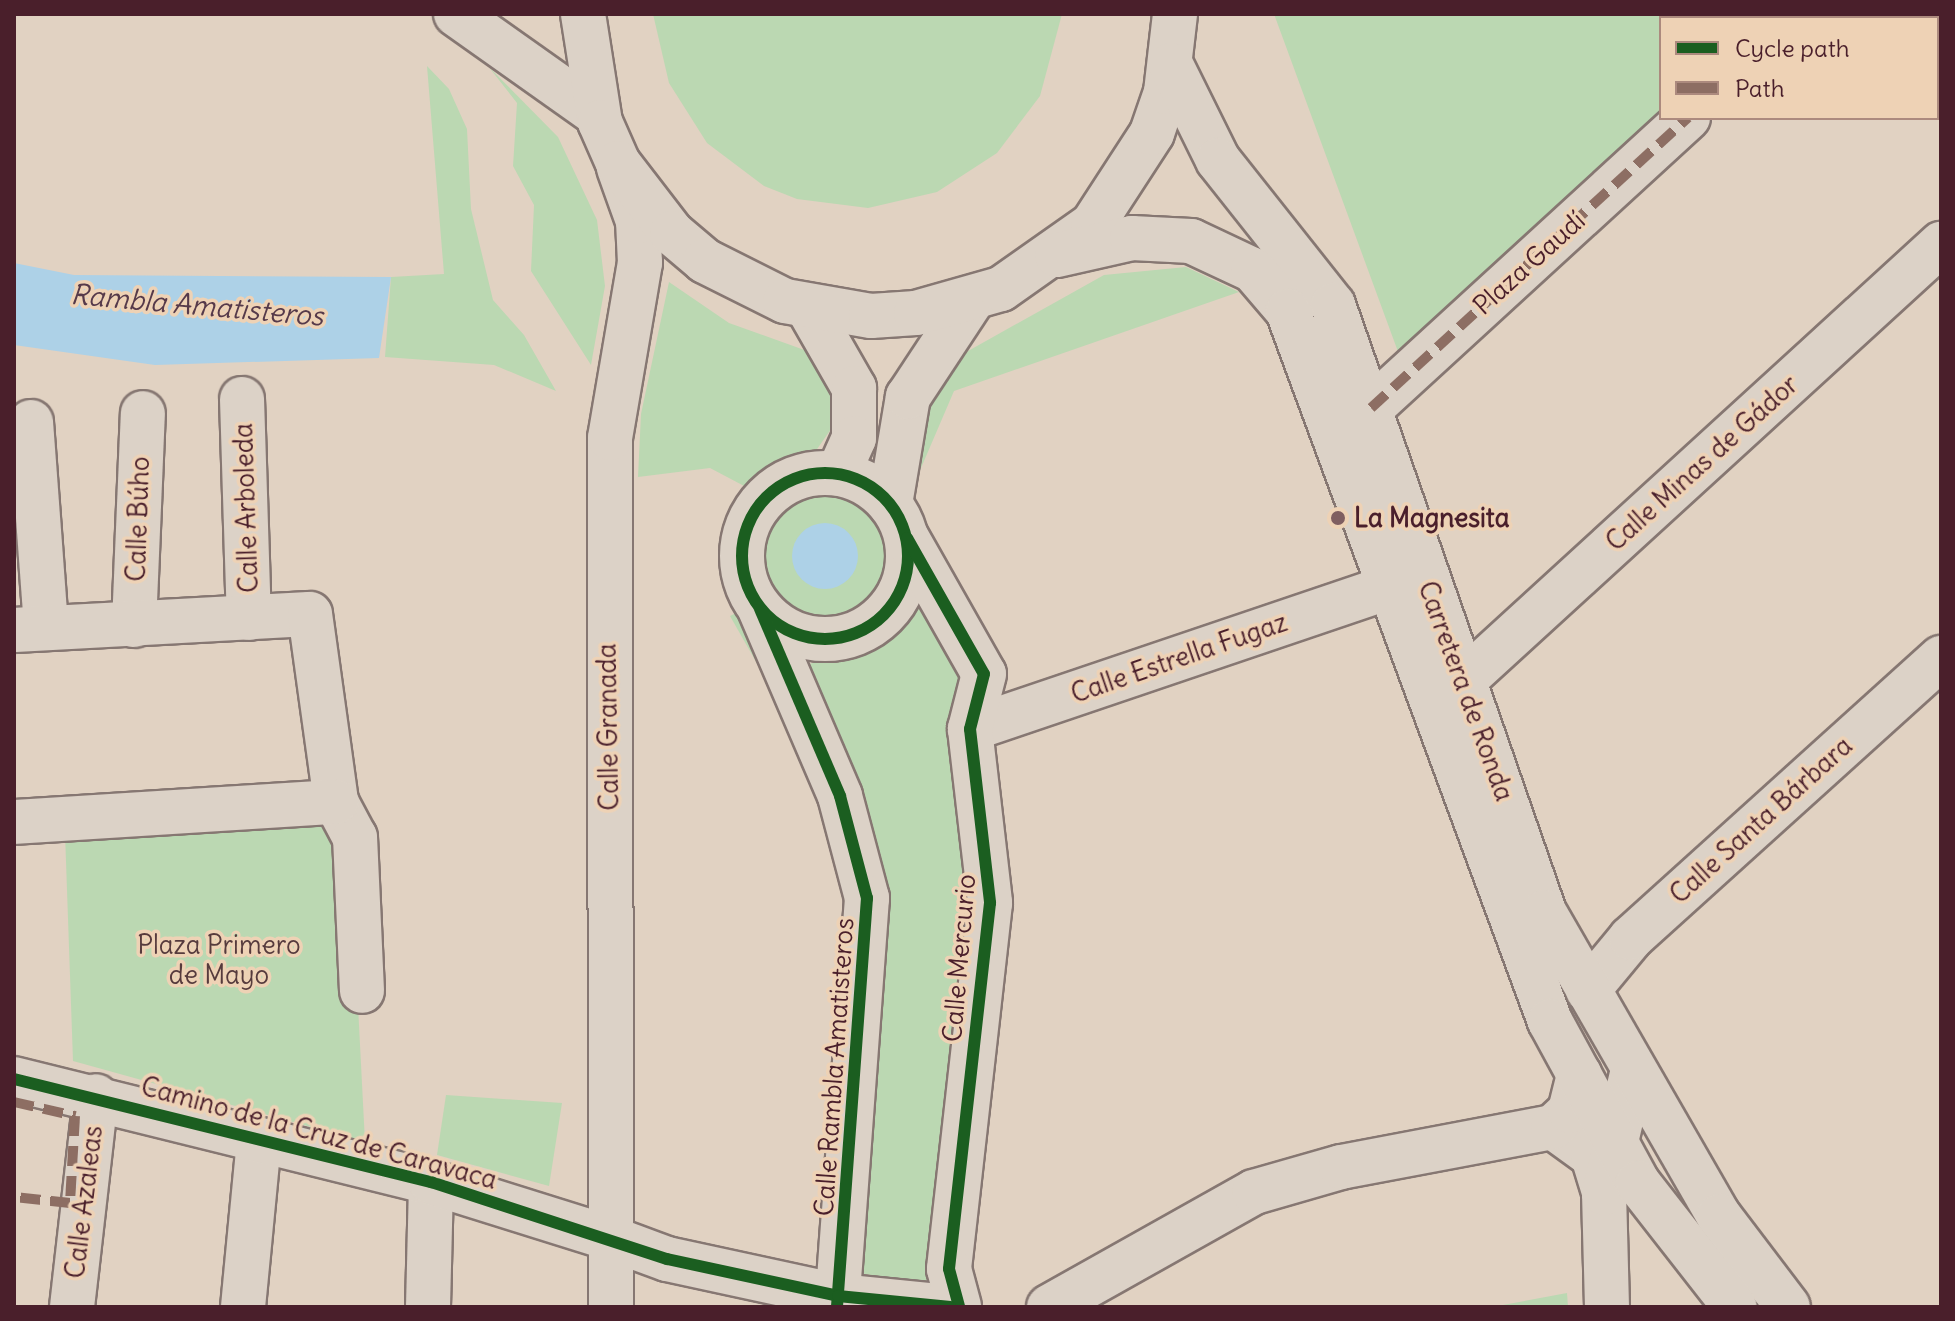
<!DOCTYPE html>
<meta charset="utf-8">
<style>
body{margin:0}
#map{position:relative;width:1955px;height:1321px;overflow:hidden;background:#e1d2c2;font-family:Delius,sans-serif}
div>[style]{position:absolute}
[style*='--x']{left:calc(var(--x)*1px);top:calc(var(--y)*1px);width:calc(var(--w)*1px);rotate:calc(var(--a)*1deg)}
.green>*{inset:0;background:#bbd8b2}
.round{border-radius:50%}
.water>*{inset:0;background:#add1e7}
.roads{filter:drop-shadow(2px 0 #867772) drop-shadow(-2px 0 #867772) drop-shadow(0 2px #867772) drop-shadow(0 -2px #867772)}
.minor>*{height:44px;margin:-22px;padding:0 22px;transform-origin:22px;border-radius:22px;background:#dcd2c7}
.tertiary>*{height:44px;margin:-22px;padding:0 22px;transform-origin:22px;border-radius:22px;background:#dcd2c7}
.tertiary>.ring{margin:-22px;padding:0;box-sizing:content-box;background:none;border:44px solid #dcd2c7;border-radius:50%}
.secondary>*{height:44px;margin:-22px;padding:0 22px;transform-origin:22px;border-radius:22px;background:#dcd2c7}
.primary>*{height:44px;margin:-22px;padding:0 22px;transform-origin:22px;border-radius:22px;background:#dcd2c7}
.quiet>*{height:10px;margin-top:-5px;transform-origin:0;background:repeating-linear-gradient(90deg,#8d6e63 0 20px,transparent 0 30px)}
.cycleway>*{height:12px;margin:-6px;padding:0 6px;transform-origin:6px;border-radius:6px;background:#1b5e20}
.cycleway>.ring{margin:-6px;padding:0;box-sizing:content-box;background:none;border:12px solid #1b5e20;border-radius:50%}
.dots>*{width:22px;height:22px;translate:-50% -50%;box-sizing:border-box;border:4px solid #eed2b5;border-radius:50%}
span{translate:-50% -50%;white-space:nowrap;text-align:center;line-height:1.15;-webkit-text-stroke:7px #eed2b5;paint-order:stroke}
.street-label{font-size:26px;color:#4a1f2b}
.poi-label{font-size:26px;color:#4a1f2b;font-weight:700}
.left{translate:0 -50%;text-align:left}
.park-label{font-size:26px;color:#563b3d}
.water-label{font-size:28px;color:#563a4a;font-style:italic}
.frame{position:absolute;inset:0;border:16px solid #4a1f2b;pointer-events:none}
.legend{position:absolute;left:1659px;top:16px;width:280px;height:104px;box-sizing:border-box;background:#eed2b5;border:2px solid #ac8a7e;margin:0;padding:10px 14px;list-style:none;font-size:24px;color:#4a1f2b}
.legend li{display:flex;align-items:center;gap:16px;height:40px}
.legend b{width:40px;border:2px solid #ac8a7e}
</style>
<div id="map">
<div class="green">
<div style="clip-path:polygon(653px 14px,1062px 14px,1040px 96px,997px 153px,937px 192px,868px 208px,797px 199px,764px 186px,707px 143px,669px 83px)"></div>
<div style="clip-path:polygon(1274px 14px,1788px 14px,1661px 18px,1661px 118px,1404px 368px)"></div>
<div style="clip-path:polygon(427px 66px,449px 89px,467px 129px,471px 209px,493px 300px,524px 335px,556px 391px,494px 365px,385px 357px,391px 277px,444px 274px)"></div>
<div style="clip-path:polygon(488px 66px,558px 137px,597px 220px,605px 286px,591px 365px,531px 271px,534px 205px,513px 166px,517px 103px)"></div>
<div style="clip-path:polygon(1186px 267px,1239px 292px,954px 391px,912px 489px,927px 398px,961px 355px,1104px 275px)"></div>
<div style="clip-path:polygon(669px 282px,729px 323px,810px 352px,835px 391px,836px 422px,815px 452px,780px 462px,746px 487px,710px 468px,638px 477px,641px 414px)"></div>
<div class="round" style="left:760px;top:490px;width:132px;height:132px"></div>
<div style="clip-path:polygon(924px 602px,966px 661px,977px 843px,934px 1281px,927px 1285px,854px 1272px,886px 905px,806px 665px,874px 644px)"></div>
<div style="clip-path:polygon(736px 613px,751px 641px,776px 697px,730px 616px)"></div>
<div style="clip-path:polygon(332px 816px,349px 830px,365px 1142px,73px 1061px,65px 833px)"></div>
<div style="clip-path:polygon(446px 1095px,562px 1103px,549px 1186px,437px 1155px)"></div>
<div style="clip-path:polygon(1567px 1293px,1568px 1307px,1492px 1307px)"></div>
</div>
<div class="water">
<div style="clip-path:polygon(14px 263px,74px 275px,391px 277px,379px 358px,155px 365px,14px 345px)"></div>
<div class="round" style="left:792px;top:523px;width:66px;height:66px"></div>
</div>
<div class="roads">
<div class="minor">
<div style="--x:1797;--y:18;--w:6;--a:-39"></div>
<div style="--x:242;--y:399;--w:219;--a:88.2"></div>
<div style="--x:1371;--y:408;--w:430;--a:-42.5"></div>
<div style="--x:31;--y:422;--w:205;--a:85.8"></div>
<div style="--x:134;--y:625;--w:212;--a:-87.6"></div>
<div style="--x:14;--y:630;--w:296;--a:-3.1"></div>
<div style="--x:310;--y:614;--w:190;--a:82.1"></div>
<div style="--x:336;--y:802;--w:40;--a:62"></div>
<div style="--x:355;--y:837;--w:154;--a:87.4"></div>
<div style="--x:1463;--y:681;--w:648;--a:-42.43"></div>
<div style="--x:970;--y:729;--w:442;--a:-18.7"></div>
<div style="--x:14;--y:822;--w:323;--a:-3.6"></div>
<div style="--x:1588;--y:990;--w:67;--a:-50.4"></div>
<div style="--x:1631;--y:938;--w:418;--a:-42.1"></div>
<div style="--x:1553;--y:1127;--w:49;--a:35.9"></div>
<div style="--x:1593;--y:1156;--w:39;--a:73"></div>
<div style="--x:1604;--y:1193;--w:16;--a:-38"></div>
<div style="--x:610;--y:1238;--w:61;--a:20.2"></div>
<div style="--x:667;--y:1259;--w:175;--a:12.2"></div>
<div style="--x:838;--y:1296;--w:113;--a:5.6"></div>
<div style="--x:72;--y:1307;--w:212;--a:-83.5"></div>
<div style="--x:243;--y:1307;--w:168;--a:-84.5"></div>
<div style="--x:428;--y:1307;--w:125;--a:-88.6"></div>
<div style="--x:1049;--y:1307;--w:235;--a:-29.3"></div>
<div style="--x:1254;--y:1192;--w:91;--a:-16"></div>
<div style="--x:1341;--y:1167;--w:216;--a:-10.7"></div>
<div style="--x:1553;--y:1127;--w:23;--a:-43"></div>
<div style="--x:1570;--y:1111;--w:38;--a:-76"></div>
</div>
<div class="tertiary">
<div style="--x:456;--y:14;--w:173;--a:35.3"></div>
<div style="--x:807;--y:306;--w:95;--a:60.2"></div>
<div style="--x:854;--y:388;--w:50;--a:90"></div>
<div style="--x:854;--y:438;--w:39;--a:114"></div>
<div class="ring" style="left:742px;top:473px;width:122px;height:122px"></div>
<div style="--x:890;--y:504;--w:109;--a:-80.5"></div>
<div style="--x:908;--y:397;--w:116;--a:-56.6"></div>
<div style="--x:907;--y:538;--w:156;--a:60.5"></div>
<div style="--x:984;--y:674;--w:57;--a:104.3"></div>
<div style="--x:970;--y:729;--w:175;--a:83.4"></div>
<div style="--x:990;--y:903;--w:368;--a:96.4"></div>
<div style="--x:949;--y:1269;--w:39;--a:75"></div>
<div style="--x:760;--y:609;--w:203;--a:66.8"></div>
<div style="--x:840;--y:796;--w:106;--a:75.2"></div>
<div style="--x:867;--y:898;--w:410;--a:94.2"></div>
<div style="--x:14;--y:1079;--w:430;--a:13.9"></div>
<div style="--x:431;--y:1182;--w:188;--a:17.4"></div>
</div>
<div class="secondary">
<div style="--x:611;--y:1307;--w:869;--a:-90.07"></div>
<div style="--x:610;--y:438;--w:178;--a:-80.3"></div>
<div style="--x:640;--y:263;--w:42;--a:-92.7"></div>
<div style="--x:638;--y:221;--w:56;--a:-109.7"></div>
<div style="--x:1607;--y:1307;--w:114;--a:-91.5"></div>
<div style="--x:1604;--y:1193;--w:122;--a:-76.8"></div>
</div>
<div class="primary">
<div style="--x:583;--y:14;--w:109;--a:81.1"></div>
<div style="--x:600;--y:122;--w:45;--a:66.3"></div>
<div style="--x:618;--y:163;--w:88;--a:52.4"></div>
<div style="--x:672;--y:233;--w:43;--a:40.3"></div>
<div style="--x:705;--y:261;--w:89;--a:26.6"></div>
<div style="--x:785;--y:301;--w:87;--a:9.9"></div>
<div style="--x:871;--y:316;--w:45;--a:-3.8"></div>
<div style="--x:916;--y:313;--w:88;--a:-15.8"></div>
<div style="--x:1001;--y:289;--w:113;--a:-35.2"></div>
<div style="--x:1093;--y:224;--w:108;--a:-57"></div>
<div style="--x:1152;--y:133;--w:43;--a:-71.1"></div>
<div style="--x:1166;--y:92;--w:79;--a:-83.4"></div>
<div style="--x:1171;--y:65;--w:106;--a:63.7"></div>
<div style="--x:1218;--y:160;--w:185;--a:51.6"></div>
<div style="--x:1333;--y:305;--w:643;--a:70.83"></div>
<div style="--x:1544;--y:912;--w:351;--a:60.1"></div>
<div style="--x:1719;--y:1216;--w:114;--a:52.8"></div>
<div style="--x:1057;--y:255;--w:77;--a:-12.8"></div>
<div style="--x:1132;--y:238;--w:59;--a:2.9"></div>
<div style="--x:1191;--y:241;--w:68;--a:25.1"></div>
<div style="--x:1253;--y:270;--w:54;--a:49.5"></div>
<div style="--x:1288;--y:311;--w:757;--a:69.75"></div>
<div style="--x:1550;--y:1021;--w:184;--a:61.5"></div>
<div style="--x:1638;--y:1183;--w:157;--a:52"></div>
</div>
</div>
<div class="quiet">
<div style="--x:1797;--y:18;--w:6;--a:-39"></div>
<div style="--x:1371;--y:408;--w:430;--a:-42.5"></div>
<div style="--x:14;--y:1102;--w:63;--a:12.9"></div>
<div style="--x:75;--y:1116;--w:87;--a:93.3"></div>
<div style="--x:70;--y:1203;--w:56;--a:-173.9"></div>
</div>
<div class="cycleway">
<div class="ring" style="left:742px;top:473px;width:154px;height:154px"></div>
<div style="--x:907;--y:538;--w:156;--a:60.5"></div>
<div style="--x:984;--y:674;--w:57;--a:104.3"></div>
<div style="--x:970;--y:729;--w:175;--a:83.4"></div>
<div style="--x:990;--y:903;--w:368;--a:96.4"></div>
<div style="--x:949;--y:1269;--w:39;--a:75"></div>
<div style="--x:760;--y:609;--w:203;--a:66.8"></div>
<div style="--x:840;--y:796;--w:106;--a:75.2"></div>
<div style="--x:867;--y:898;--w:410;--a:94.2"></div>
<div style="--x:14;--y:1079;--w:430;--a:13.9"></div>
<div style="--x:431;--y:1182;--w:248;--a:18.1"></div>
<div style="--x:667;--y:1259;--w:175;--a:12.2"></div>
<div style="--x:838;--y:1296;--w:113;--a:5.6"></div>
</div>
<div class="dots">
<div style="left:1338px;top:518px;background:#7f5e60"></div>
</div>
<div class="street-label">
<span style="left:1529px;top:263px;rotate:-42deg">Plaza Gaudí</span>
<span style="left:1702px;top:463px;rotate:-42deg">Calle Minas de Gádor</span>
<span style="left:246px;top:508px;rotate:-92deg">Calle Arboleda</span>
<span style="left:138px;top:519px;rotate:-88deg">Calle Búho</span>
<span style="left:1179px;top:658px;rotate:-19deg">Calle Estrella Fugaz</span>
<span style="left:1466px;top:691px;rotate:70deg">Carretera de Ronda</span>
<span style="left:608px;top:727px;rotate:-91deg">Calle Granada</span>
<span style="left:1761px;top:820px;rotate:-42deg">Calle Santa Bárbara</span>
<span style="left:959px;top:958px;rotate:-85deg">Calle Mercurio</span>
<span style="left:834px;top:1067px;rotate:-86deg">Calle Rambla Amatisteros</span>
<span style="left:319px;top:1133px;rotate:15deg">Camino de la Cruz de Caravaca</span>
<span style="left:84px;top:1202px;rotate:-83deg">Calle Azaleas</span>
</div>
<div class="poi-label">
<span class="left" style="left:1354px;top:518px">La Magnesita</span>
</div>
<div class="park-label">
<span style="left:219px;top:960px">Plaza Primero<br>de Mayo</span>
</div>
<div class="water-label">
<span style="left:197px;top:305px;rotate:5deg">Rambla Amatisteros</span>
</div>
<div class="frame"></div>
<ul class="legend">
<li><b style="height:10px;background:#1b5e20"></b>Cycle path</li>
<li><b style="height:10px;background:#8d6e63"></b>Path</li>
</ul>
</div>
